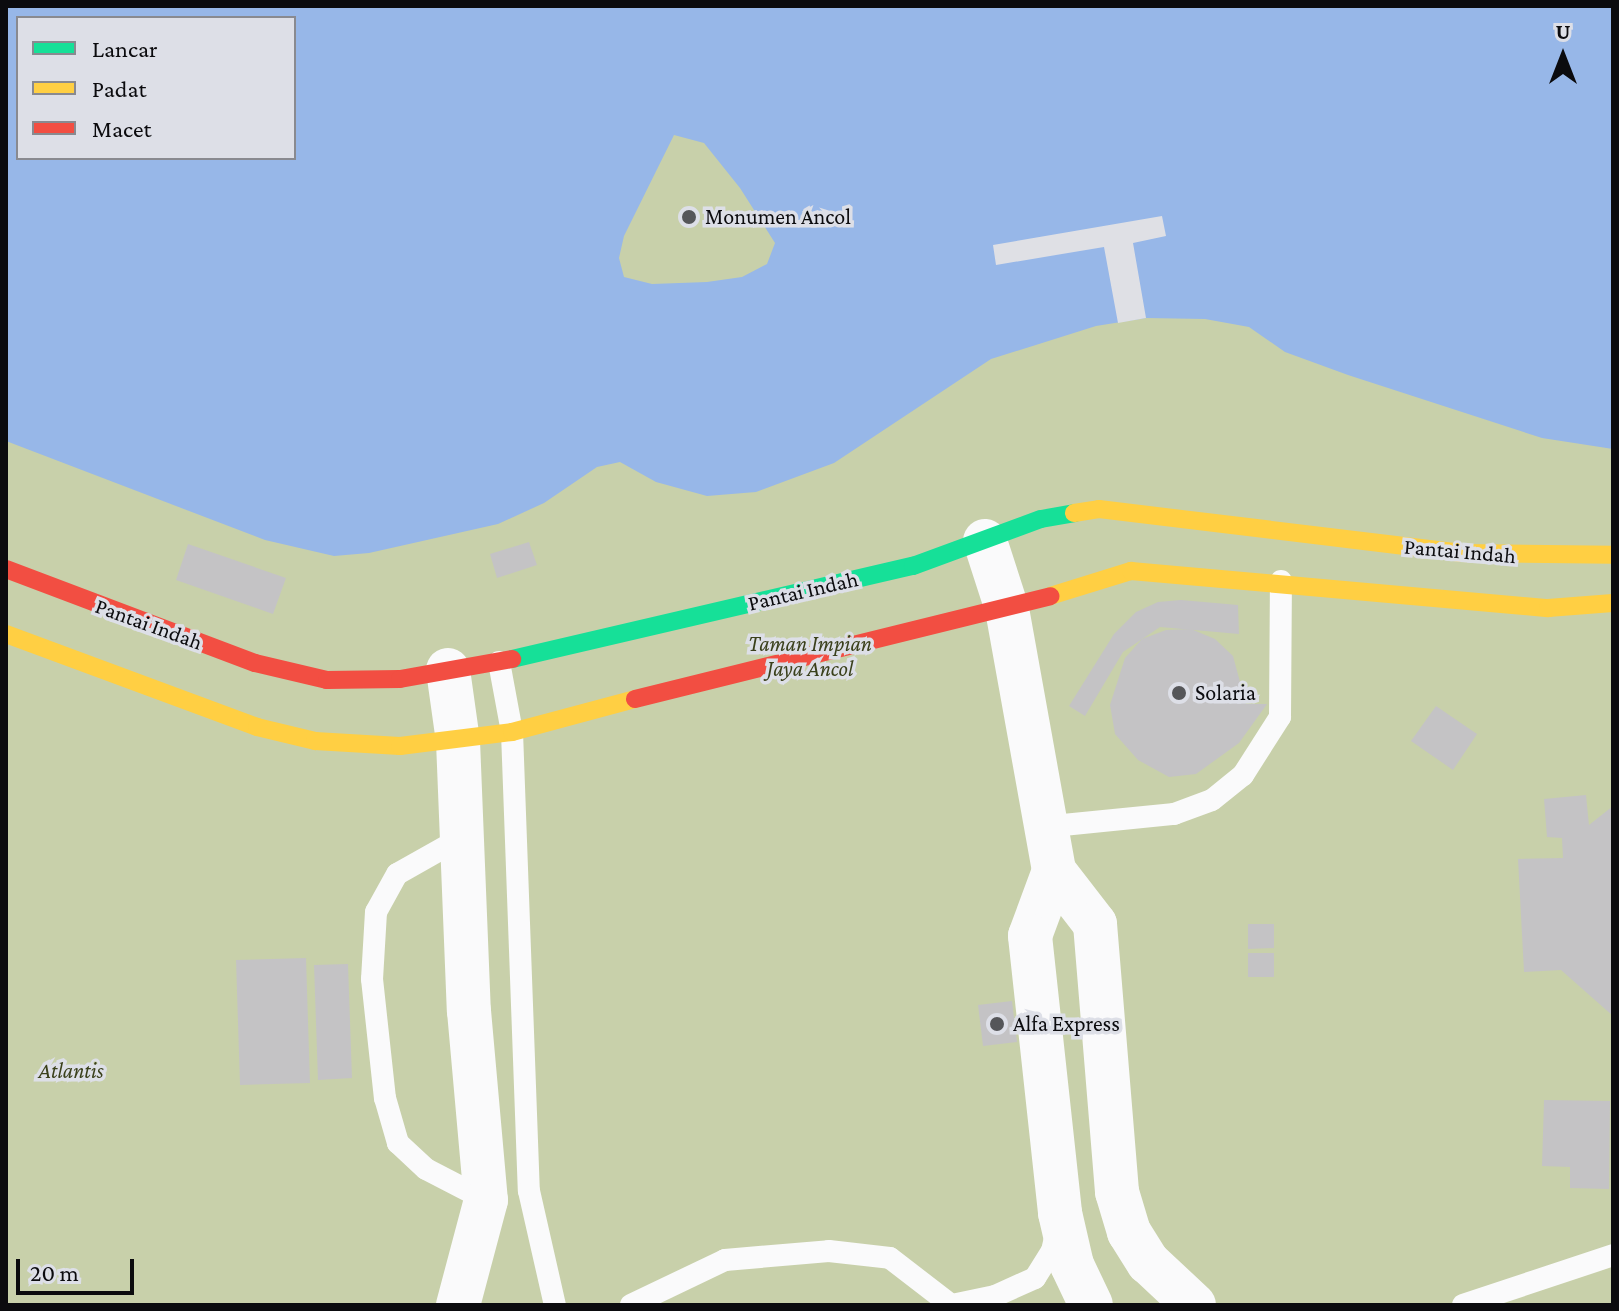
<!DOCTYPE html>
<style>
body{margin:0}
#map{position:relative;width:1619px;height:1311px;overflow:hidden;background:#dfe0e5;font-family:"Crimson Pro",serif}
div>[style]{position:absolute}
[style*='--x']{left:calc(var(--x)*1px);top:calc(var(--y)*1px);width:calc(var(--w)*1px);rotate:calc(var(--a)*1deg)}
.green>*{inset:0;background:#c8d0aa}
.water>*{inset:0;background:#97b7e8}
.pier>*{inset:0;background:#dfe0e5}
.building>*{inset:0;background:#c4c3c5}
.lane>*{height:22px;margin:-11px;padding:0 11px;transform-origin:11px;border-radius:11px;background:#fafafb}
.street>*{height:44px;margin:-22px;padding:0 22px;transform-origin:22px;border-radius:22px;background:#fafafb}
.fast>*{height:18px;margin:-9px;padding:0 9px;transform-origin:9px;border-radius:9px;background:#16e098}
.slow>*{height:18px;margin:-9px;padding:0 9px;transform-origin:9px;border-radius:9px;background:#ffcf43}
.jam>*{height:18px;margin:-9px;padding:0 9px;transform-origin:9px;border-radius:9px;background:#f24e42}
.dots>*{width:22px;height:22px;translate:-50% -50%;box-sizing:border-box;border:4px solid #dddfe7;border-radius:50%}
span{translate:-50% -50%;white-space:nowrap;text-align:center;line-height:1.15;-webkit-text-stroke:7px #dddfe7;paint-order:stroke}
.poi-label{font-size:22px;color:#0b0b0e}
.left{translate:0 -50%;text-align:left}
.street-label{font-size:22px;color:#0b0b0e}
.park-label{font-size:22px;color:#3a401b;font-style:italic}
.frame{position:absolute;inset:0;border:8px solid #0b0b0e;pointer-events:none}
.legend{position:absolute;left:16px;top:16px;width:280px;height:144px;box-sizing:border-box;background:#dddfe7;border:2px solid #898a90;margin:0;padding:10px 14px;list-style:none;font-size:24px;color:#0b0b0e}
.legend li{display:flex;align-items:center;gap:16px;height:40px}
.legend b{width:40px;border:2px solid #898a90}
.north{position:absolute;left:1523px;top:16px;width:80px;height:80px;-webkit-text-stroke:6px #dddfe7;paint-order:stroke;rotate:0deg;font-size:22px;font-weight:700;line-height:32px;text-align:center;color:#0b0b0e}
.north::after{content:'';display:block;margin:auto;width:28px;height:36px;background:#0b0b0e;clip-path:polygon(50% 0,100% 100%,50% 72%,0 100%)}
.scale{position:absolute;left:16px;top:1259px;width:118px;height:36px;box-sizing:border-box;border:4px solid #0b0b0e;border-top:0;padding-left:10px;font-size:24px;line-height:28px;white-space:nowrap;color:#0b0b0e;-webkit-text-stroke:6px #dddfe7;paint-order:stroke}
</style>
<div id="map">
<div class="green">
<div style="clip-path:polygon(evenodd,6px 6px,1613px 6px,1613px 1305px,6px 1305px,6px 6px,18px 18px,294px 18px,294px 158px,18px 158px,18px 18px)"></div>
</div>
<div class="water">
<div style="clip-path:polygon(evenodd,6px 6px,1613px 6px,1613px 449px,1542px 438px,1348px 375px,1285px 352px,1249px 327px,1205px 319px,1146px 318px,1096px 326px,991px 359px,834px 463px,756px 492px,707px 496px,656px 482px,620px 462px,597px 467px,544px 503px,498px 524px,369px 553px,334px 556px,265px 540px,6px 441px,6px 6px,18px 18px,294px 18px,294px 158px,18px 158px,18px 18px,6px 6px,674px 135px,704px 143px,740px 188px,775px 243px,767px 264px,742px 277px,707px 282px,652px 284px,624px 277px,619px 258px,624px 236px,674px 135px)"></div>
</div>
<div class="pier">
<div style="clip-path:polygon(1162px 216px,1166px 236px,1133px 243px,1146px 318px,1118px 323px,1104px 247px,996px 265px,993px 245px)"></div>
</div>
<div class="building">
<div style="clip-path:polygon(529px 542px,537px 565px,497px 578px,490px 554px)"></div>
<div style="clip-path:polygon(188px 544px,286px 578px,273px 614px,176px 580px)"></div>
<div style="clip-path:polygon(1181px 600px,1238px 605px,1239px 634px,1160px 627px,1123px 652px,1085px 716px,1069px 706px,1114px 634px,1136px 612px,1158px 602px)"></div>
<div style="clip-path:polygon(1191px 629px,1215px 639px,1233px 656px,1246px 704px,1267px 704px,1239px 743px,1196px 774px,1169px 777px,1138px 760px,1115px 734px,1110px 705px,1125px 658px,1142px 639px,1166px 630px)"></div>
<div style="clip-path:polygon(1436px 706px,1477px 734px,1453px 770px,1411px 741px)"></div>
<div style="clip-path:polygon(1586px 795px,1589px 825px,1613px 806px,1613px 1016px,1561px 970px,1524px 972px,1518px 859px,1563px 858px,1562px 838px,1547px 837px,1544px 799px)"></div>
<div style="clip-path:polygon(1248px 924px,1274px 924px,1274px 948px,1248px 949px)"></div>
<div style="clip-path:polygon(1248px 953px,1274px 953px,1274px 977px,1248px 977px)"></div>
<div style="clip-path:polygon(306px 958px,310px 1083px,240px 1085px,236px 960px)"></div>
<div style="clip-path:polygon(348px 964px,352px 1078px,318px 1080px,314px 965px)"></div>
<div style="clip-path:polygon(1012px 1001px,1017px 1042px,983px 1046px,978px 1005px)"></div>
<div style="clip-path:polygon(1544px 1100px,1610px 1101px,1609px 1189px,1570px 1188px,1570px 1167px,1542px 1166px)"></div>
</div>
<div class="lane">
<div style="--x:499;--y:662;--w:71;--a:79.5"></div>
<div style="--x:512;--y:732;--w:459;--a:87.9"></div>
<div style="--x:529;--y:1191;--w:117;--a:77.2"></div>
<div style="--x:1043;--y:827;--w:132;--a:-5.7"></div>
<div style="--x:1174;--y:814;--w:40;--a:-20.2"></div>
<div style="--x:1212;--y:800;--w:40;--a:-39"></div>
<div style="--x:1243;--y:775;--w:69;--a:-57.5"></div>
<div style="--x:1280;--y:717;--w:136;--a:-89.6"></div>
<div style="--x:461;--y:838;--w:73;--a:150.6"></div>
<div style="--x:397;--y:874;--w:43;--a:118.9"></div>
<div style="--x:376;--y:912;--w:67;--a:93.4"></div>
<div style="--x:372;--y:979;--w:120;--a:83.8"></div>
<div style="--x:385;--y:1098;--w:47;--a:73.9"></div>
<div style="--x:398;--y:1143;--w:38;--a:43"></div>
<div style="--x:426;--y:1169;--w:68;--a:27.3"></div>
<div style="--x:631;--y:1305;--w:104;--a:-25.6"></div>
<div style="--x:725;--y:1260;--w:104;--a:-4.9"></div>
<div style="--x:829;--y:1251;--w:61;--a:6.5"></div>
<div style="--x:890;--y:1258;--w:77;--a:37.6"></div>
<div style="--x:952;--y:1305;--w:44;--a:-11.8"></div>
<div style="--x:995;--y:1296;--w:44;--a:-24.2"></div>
<div style="--x:1035;--y:1278;--w:32;--a:-58"></div>
<div style="--x:1052;--y:1251;--w:22;--a:-77"></div>
<div style="--x:1463;--y:1305;--w:158;--a:-18.4"></div>
</div>
<div class="street">
<div style="--x:985;--y:541;--w:71;--a:72.1"></div>
<div style="--x:1007;--y:609;--w:266;--a:79.8"></div>
<div style="--x:1054;--y:871;--w:67;--a:52.3"></div>
<div style="--x:1095;--y:924;--w:269;--a:85.3"></div>
<div style="--x:1117;--y:1192;--w:42;--a:73.3"></div>
<div style="--x:1129;--y:1232;--w:36;--a:58"></div>
<div style="--x:1148;--y:1262;--w:63;--a:43.1"></div>
<div style="--x:448;--y:670;--w:72;--a:82"></div>
<div style="--x:458;--y:741;--w:270;--a:87.7"></div>
<div style="--x:469;--y:1011;--w:190;--a:84.9"></div>
<div style="--x:486;--y:1200;--w:109;--a:104.9"></div>
<div style="--x:1054;--y:871;--w:69;--a:110.3"></div>
<div style="--x:1030;--y:936;--w:279;--a:83.8"></div>
<div style="--x:1060;--y:1213;--w:53;--a:77"></div>
<div style="--x:1072;--y:1265;--w:44;--a:64.6"></div>
</div>
<div class="fast">
<div style="--x:512;--y:659;--w:412;--a:-13.1"></div>
<div style="--x:913;--y:566;--w:136;--a:-20.2"></div>
<div style="--x:1041;--y:519;--w:34;--a:-10"></div>
</div>
<div class="slow">
<div style="--x:1074;--y:513;--w:25;--a:-9"></div>
<div style="--x:1099;--y:509;--w:364;--a:6.9"></div>
<div style="--x:1460;--y:553;--w:153;--a:0.7"></div>
<div style="--x:1050;--y:596;--w:85;--a:-17.2"></div>
<div style="--x:1131;--y:571;--w:419;--a:5.1"></div>
<div style="--x:1548;--y:608;--w:65;--a:-4.4"></div>
<div style="--x:6;--y:634;--w:268;--a:20.3"></div>
<div style="--x:257;--y:727;--w:60;--a:13.6"></div>
<div style="--x:315;--y:741;--w:85;--a:3.4"></div>
<div style="--x:400;--y:746;--w:113;--a:-7.1"></div>
<div style="--x:512;--y:732;--w:127;--a:-15"></div>
</div>
<div class="jam">
<div style="--x:6;--y:569;--w:266;--a:20.7"></div>
<div style="--x:255;--y:663;--w:74;--a:13.3"></div>
<div style="--x:327;--y:680;--w:73;--a:-0.8"></div>
<div style="--x:400;--y:679;--w:114;--a:-10.1"></div>
<div style="--x:635;--y:699;--w:428;--a:-13.9"></div>
</div>
<div class="dots">
<div style="left:689px;top:217px;background:#555659"></div>
<div style="left:1179px;top:693px;background:#555659"></div>
<div style="left:997px;top:1024px;background:#555659"></div>
</div>
<div class="poi-label">
<span class="left" style="left:705px;top:217px">Monumen Ancol</span>
<span class="left" style="left:1195px;top:693px">Solaria</span>
<span class="left" style="left:1013px;top:1024px">Alfa Express</span>
</div>
<div class="street-label">
<span style="left:1460px;top:551px;rotate:5deg">Pantai Indah</span>
<span style="left:803px;top:591px;rotate:-13deg">Pantai Indah</span>
<span style="left:149px;top:624px;rotate:20deg">Pantai Indah</span>
</div>
<div class="park-label">
<span style="left:810px;top:656px">Taman Impian<br>Jaya Ancol</span>
<span style="left:71px;top:1071px">Atlantis</span>
</div>
<div class="frame"></div>
<ul class="legend">
<li><b style="height:10px;background:#16e098"></b>Lancar</li>
<li><b style="height:10px;background:#ffcf43"></b>Padat</li>
<li><b style="height:10px;background:#f24e42"></b>Macet</li>
</ul>
<div class="north">U</div>
<div class="scale">20 m</div>
</div>
